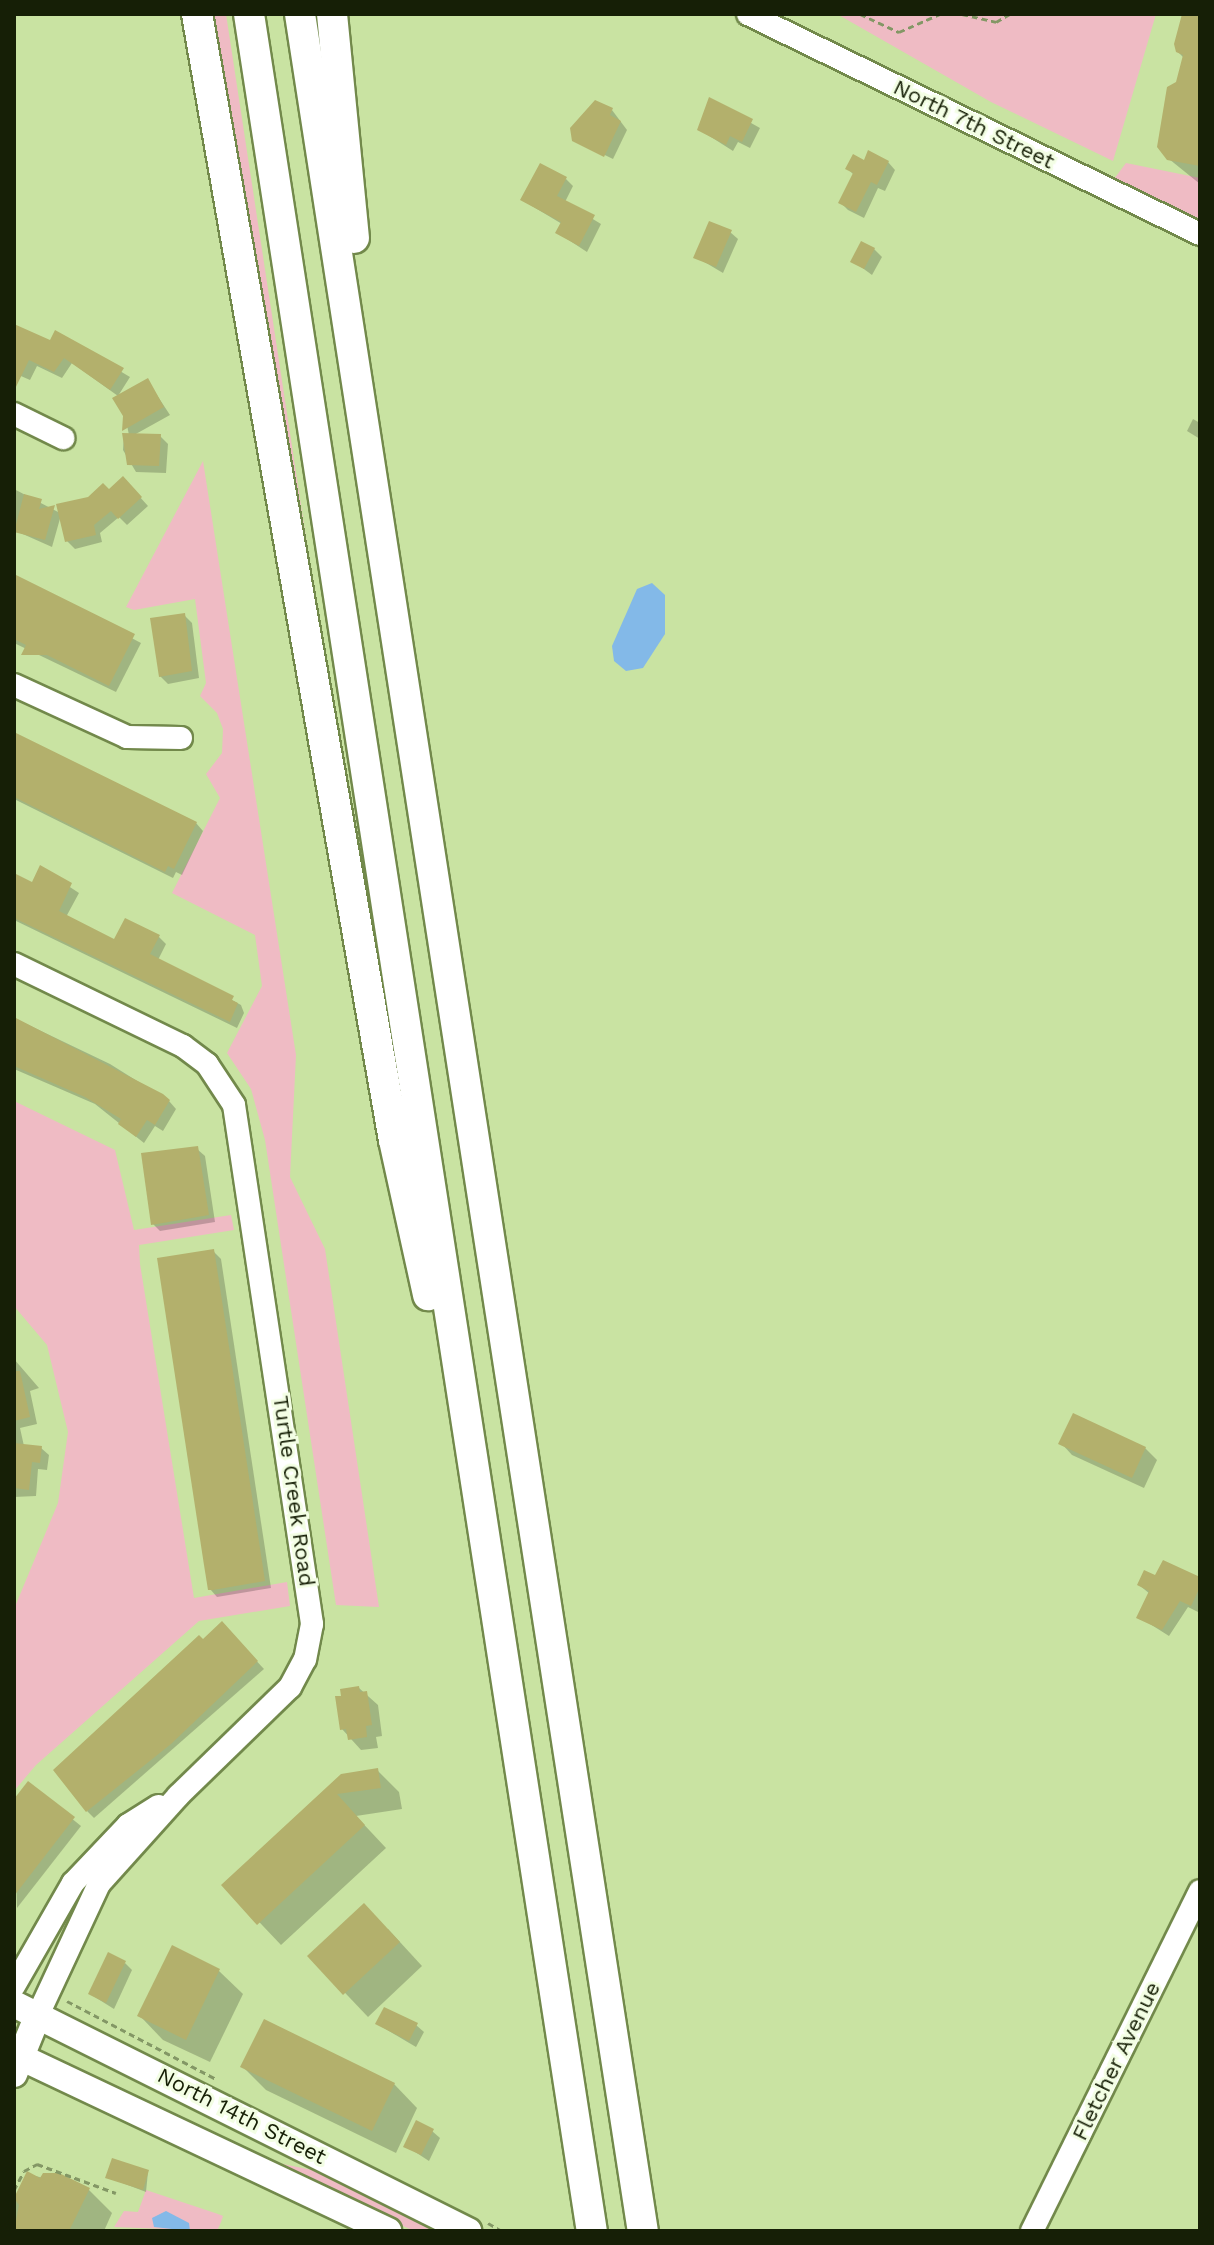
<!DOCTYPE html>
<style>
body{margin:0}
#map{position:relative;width:1214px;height:2245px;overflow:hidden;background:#c9e3a2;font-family:"Work Sans",sans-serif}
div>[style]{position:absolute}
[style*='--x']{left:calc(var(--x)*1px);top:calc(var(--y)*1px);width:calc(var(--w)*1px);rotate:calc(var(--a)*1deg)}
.green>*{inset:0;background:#efbbc4}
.water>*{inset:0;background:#83b9e8}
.shadow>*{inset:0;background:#0003}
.building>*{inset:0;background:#b3b06c}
.path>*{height:3px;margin-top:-1.5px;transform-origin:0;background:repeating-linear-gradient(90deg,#839765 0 6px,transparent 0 10px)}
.roads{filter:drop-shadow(2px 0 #72894b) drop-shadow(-2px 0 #72894b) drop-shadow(0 2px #72894b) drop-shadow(0 -2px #72894b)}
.minor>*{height:22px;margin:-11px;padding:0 11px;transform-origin:11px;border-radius:11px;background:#fff}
.major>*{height:26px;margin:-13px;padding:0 13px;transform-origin:13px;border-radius:13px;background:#fff}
.highway>*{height:30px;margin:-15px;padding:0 15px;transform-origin:15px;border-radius:15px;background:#fff}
span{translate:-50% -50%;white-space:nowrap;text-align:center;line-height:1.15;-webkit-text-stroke:6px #f3fee4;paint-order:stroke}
.street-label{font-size:22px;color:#161f06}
.frame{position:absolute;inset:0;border:16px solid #161f06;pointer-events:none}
</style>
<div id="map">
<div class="green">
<div style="clip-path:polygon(212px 14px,226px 14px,324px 656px,317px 657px)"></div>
<div style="clip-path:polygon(837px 14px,1156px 14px,1113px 161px,991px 102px)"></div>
<div style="clip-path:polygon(1126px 163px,1200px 178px,1200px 219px,1114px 179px)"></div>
<div style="clip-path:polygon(203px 461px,296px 1055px,290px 1177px,325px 1249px,379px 1607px,336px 1605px,265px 1140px,251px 1089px,227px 1053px,262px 986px,255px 935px,172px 893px,220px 798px,206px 774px,222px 753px,223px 729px,217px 713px,200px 696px,206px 683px,195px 599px,134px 610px,126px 607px)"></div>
<div style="clip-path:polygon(14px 1101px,115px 1150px,134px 1230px,231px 1215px,234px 1230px,139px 1245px,140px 1264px,194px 1598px,287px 1582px,290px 1606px,199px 1621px,36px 1765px,14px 1791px,14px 1609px,58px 1503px,68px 1432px,47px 1345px,14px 1306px)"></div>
<div style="clip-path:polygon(258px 2159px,322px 2172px,444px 2231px,414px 2231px)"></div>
<div style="clip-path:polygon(146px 2190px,218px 2214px,223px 2216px,221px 2222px,217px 2231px,114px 2227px,124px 2211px,138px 2212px)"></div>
</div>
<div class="water">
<div style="clip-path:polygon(652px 583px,665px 595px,665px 634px,643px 668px,626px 671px,614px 661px,612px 646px,637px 589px)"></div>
<div style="clip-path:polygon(166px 2211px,189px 2223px,190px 2231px,154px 2227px,152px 2218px)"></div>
</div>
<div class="shadow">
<div style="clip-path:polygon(1186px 14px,1200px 14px,1200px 184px,1169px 159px,1184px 58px,1177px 51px)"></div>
<div style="clip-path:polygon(710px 100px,760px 128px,750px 148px,738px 142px,733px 151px,700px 130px)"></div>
<div style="clip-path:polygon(612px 110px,627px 130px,613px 159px,574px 140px)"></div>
<div style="clip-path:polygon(888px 162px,895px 170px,885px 191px,878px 188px,864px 218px,848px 210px,841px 203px,854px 175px,848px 169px)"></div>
<div style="clip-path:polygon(566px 179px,573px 186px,565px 202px,601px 224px,587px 252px,558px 233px,562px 224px,522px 200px)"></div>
<div style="clip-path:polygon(730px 232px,738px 239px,723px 273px,696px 257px)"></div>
<div style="clip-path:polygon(874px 249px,882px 257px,872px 275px,853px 261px)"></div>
<div style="clip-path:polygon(14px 329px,51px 343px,56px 333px,130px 377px,118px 396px,72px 363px,62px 378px,37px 366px,30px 380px,14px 373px)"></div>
<div style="clip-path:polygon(147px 380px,170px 415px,134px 435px,160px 436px,168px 444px,166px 473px,136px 472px,123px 450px,124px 435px,129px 435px,125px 416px)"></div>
<div style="clip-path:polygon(1193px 419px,1200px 423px,1200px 439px,1187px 431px)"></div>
<div style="clip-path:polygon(130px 486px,148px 506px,127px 525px,119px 517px,100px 533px,102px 542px,75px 549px,67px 541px,61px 515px,52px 547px,16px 531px,14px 489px,60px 513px)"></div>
<div style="clip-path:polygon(14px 576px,141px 643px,116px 692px,14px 643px)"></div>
<div style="clip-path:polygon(184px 615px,192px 623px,199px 678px,168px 684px,160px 676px)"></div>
<div style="clip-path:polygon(14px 734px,196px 823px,203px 831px,182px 875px,176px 872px,173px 878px,14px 799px)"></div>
<div style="clip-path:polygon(41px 868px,79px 893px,66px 917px,115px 941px,159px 937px,166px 944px,158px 960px,241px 1005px,244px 1013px,237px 1028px,14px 920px,14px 875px,33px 885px)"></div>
<div style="clip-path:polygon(14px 1018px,110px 1064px,169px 1101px,176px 1109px,163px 1131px,155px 1126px,144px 1143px,95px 1104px,14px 1069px)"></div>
<div style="clip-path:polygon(197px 1149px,205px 1156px,215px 1222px,160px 1231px,153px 1224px)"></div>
<div style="clip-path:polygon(214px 1252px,221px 1259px,271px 1588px,217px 1597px,210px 1589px)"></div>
<div style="clip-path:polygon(14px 1359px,39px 1388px,30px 1391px,37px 1424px,20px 1428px,24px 1446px,41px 1448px,49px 1455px,47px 1470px,38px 1469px,36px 1496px,14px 1497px)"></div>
<div style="clip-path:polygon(1061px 1443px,1145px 1448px,1157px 1460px,1144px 1488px,1072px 1455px)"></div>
<div style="clip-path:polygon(1156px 1578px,1200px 1580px,1198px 1612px,1188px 1607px,1169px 1636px,1139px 1617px,1150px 1594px,1139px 1585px)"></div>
<div style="clip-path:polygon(222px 1624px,264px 1669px,94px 1818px,87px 1811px,203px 1642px)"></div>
<div style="clip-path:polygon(359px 1688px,378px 1705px,382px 1736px,376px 1737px,378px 1748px,361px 1750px,342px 1729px)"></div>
<div style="clip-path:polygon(377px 1770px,399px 1792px,402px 1809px,356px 1816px,386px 1848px,281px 1945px,224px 1885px,342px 1776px)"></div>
<div style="clip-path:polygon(29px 1784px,81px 1826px,17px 1908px,14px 1804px)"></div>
<div style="clip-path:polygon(388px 1929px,422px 1966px,368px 2017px,310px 1956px)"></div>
<div style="clip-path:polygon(173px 1948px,219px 1971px,243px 1994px,210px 2062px,163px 2040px,140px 2016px)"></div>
<div style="clip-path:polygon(125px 1963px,132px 1970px,114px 2009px,90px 1994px)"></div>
<div style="clip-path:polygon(377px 2024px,416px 2025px,424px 2032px,416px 2047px)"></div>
<div style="clip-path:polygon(243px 2067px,394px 2084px,417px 2108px,396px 2153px,266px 2090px)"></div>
<div style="clip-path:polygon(432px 2131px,440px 2138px,429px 2161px,406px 2146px)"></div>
<div style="clip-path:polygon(148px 2172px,146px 2192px,107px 2177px)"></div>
<div style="clip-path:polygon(28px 2174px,89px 2190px,112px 2213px,104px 2231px,14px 2231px,14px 2202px)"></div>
</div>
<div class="building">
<div style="clip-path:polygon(1182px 14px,1200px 14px,1200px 166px,1167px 160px,1157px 147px,1167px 87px,1176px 82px,1183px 55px,1176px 52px,1174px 44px)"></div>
<div style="clip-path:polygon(709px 97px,753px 119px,742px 142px,730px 136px,726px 145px,697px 130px)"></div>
<div style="clip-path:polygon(595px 100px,613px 108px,610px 115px,621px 121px,604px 157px,572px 141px,570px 128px)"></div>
<div style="clip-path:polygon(868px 150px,889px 161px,877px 185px,871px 182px,856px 212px,838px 203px,853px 173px,845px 169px,853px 154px,864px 160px)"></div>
<div style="clip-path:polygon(540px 163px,567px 177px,557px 196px,595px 215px,579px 246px,555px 233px,561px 222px,520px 200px)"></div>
<div style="clip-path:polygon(709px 221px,732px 230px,716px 267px,693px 258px)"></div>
<div style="clip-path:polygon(861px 241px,875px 248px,864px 269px,850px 262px)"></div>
<div style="clip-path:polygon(14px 324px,50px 340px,55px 330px,124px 368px,110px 390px,64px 358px,54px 372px,29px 360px,14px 391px)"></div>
<div style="clip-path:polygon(148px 378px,164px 407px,122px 431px,123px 416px,112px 398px)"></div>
<div style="clip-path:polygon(122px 433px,161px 434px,159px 466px,127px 465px)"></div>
<div style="clip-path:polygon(123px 476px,142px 497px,118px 519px,111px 511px,94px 525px,96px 535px,65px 542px,56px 504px,88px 497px,103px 483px,109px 489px)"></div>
<div style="clip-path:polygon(24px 494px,42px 499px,39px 509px,55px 505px,45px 540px,14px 532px)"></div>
<div style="clip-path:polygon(14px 574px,135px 634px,109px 686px,47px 655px,21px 655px,26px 645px,14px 639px)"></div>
<div style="clip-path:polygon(185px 613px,192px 671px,159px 677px,150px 618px)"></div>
<div style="clip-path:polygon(14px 732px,197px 822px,174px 869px,168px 866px,165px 872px,14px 797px)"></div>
<div style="clip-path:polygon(40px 865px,72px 883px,59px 911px,114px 939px,125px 918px,160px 935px,150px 954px,234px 996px,232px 1000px,238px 1003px,230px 1022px,14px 918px,14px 873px,32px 882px)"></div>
<div style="clip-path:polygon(14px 1017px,163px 1094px,170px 1100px,155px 1125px,147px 1120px,136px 1137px,118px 1124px,121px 1119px,85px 1097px,14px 1066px)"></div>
<div style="clip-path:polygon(198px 1146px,209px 1215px,151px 1225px,141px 1153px)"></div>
<div style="clip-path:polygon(214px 1249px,265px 1581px,213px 1590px,208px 1590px,204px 1565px,157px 1258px)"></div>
<div style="clip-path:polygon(14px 1371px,20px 1371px,30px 1417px,14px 1421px)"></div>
<div style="clip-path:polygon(1073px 1413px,1146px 1447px,1132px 1478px,1058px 1444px)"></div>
<div style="clip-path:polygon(14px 1443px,42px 1446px,40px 1463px,32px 1462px,29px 1490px,14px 1488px)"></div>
<div style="clip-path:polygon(1163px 1560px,1200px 1577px,1200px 1587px,1191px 1606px,1180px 1601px,1162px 1630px,1136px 1618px,1149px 1591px,1137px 1585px,1144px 1570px,1155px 1575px)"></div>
<div style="clip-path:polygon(222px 1621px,258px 1661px,171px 1744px,86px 1812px,53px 1770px,199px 1635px,203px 1639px)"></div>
<div style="clip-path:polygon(359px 1686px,360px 1692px,367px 1691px,372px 1725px,366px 1726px,367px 1737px,348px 1740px,346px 1729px,340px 1730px,335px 1696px,341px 1696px,340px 1689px)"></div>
<div style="clip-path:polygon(378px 1768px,381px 1788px,337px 1794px,365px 1825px,257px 1925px,221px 1885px,341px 1774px)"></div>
<div style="clip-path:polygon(28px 1781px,75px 1817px,14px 1896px,14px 1799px)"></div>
<div style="clip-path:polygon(364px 1903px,400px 1942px,343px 1995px,307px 1956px)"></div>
<div style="clip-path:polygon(172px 1945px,220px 1969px,186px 2040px,137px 2016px)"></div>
<div style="clip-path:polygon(108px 1952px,126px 1961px,106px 2003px,88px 1994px)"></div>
<div style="clip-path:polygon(384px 2007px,418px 2023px,409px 2041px,375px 2024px)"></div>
<div style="clip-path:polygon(264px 2019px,395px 2083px,372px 2131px,240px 2067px)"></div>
<div style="clip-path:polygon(416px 2120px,434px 2129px,421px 2155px,403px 2147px)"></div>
<div style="clip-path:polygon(112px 2158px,149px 2170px,143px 2190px,105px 2178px)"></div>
<div style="clip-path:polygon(27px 2171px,40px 2178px,43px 2173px,59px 2173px,90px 2188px,69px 2231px,14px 2231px,19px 2205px,14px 2198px)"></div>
</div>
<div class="path">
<div style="--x:860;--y:14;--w:43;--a:24.8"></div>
<div style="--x:899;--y:32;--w:45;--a:-23.7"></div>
<div style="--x:962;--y:14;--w:35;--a:13"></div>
<div style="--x:996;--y:22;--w:16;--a:-30"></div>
<div style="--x:67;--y:2001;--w:168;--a:27.6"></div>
<div style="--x:14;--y:2190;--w:21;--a:-62"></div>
<div style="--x:24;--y:2171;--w:15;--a:-28"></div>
<div style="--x:37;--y:2164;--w:84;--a:20.2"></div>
<div style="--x:488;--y:2223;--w:16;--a:30"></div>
</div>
<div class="roads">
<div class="minor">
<div style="--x:748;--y:14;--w:503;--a:25.95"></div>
<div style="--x:14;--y:414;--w:55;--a:26.1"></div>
<div style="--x:14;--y:685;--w:124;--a:24.7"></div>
<div style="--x:127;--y:737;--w:54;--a:1.1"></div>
<div style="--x:14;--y:964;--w:188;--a:25.9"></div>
<div style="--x:183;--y:1046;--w:30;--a:37"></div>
<div style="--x:207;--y:1064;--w:49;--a:56.6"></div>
<div style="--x:234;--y:1105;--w:525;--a:81.45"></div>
<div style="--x:312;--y:1624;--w:36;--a:101"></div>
<div style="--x:305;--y:1659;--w:32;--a:118"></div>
<div style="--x:290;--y:1687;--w:156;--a:135.8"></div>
<div style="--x:178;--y:1796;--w:118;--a:131.9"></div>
<div style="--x:99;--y:1884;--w:145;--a:115"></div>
<div style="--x:14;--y:1986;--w:119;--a:-60.2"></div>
<div style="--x:73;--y:1883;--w:80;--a:-46.5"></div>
<div style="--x:128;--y:1825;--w:36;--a:-32"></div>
<div style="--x:1032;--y:2231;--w:379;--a:-63.7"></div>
</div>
<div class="major">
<div style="--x:14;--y:2004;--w:508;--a:26.57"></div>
<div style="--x:14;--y:2054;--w:414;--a:25.3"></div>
<div style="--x:14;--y:2074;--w:64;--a:-67.9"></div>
</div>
<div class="highway">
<div style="--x:197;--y:14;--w:1143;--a:80.08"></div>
<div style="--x:394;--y:1140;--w:159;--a:77.6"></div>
<div style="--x:249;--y:14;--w:2243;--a:81.21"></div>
<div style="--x:300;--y:14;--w:2243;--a:81.21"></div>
<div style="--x:332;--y:14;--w:225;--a:84.4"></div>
</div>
</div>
<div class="street-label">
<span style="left:974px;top:124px;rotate:26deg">North 7th Street</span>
<span style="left:294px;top:1491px;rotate:82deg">Turtle Creek Road</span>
<span style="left:1116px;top:2061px;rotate:-64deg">Fletcher Avenue</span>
<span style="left:242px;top:2116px;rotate:27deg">North 14th Street</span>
</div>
<div class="frame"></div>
</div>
